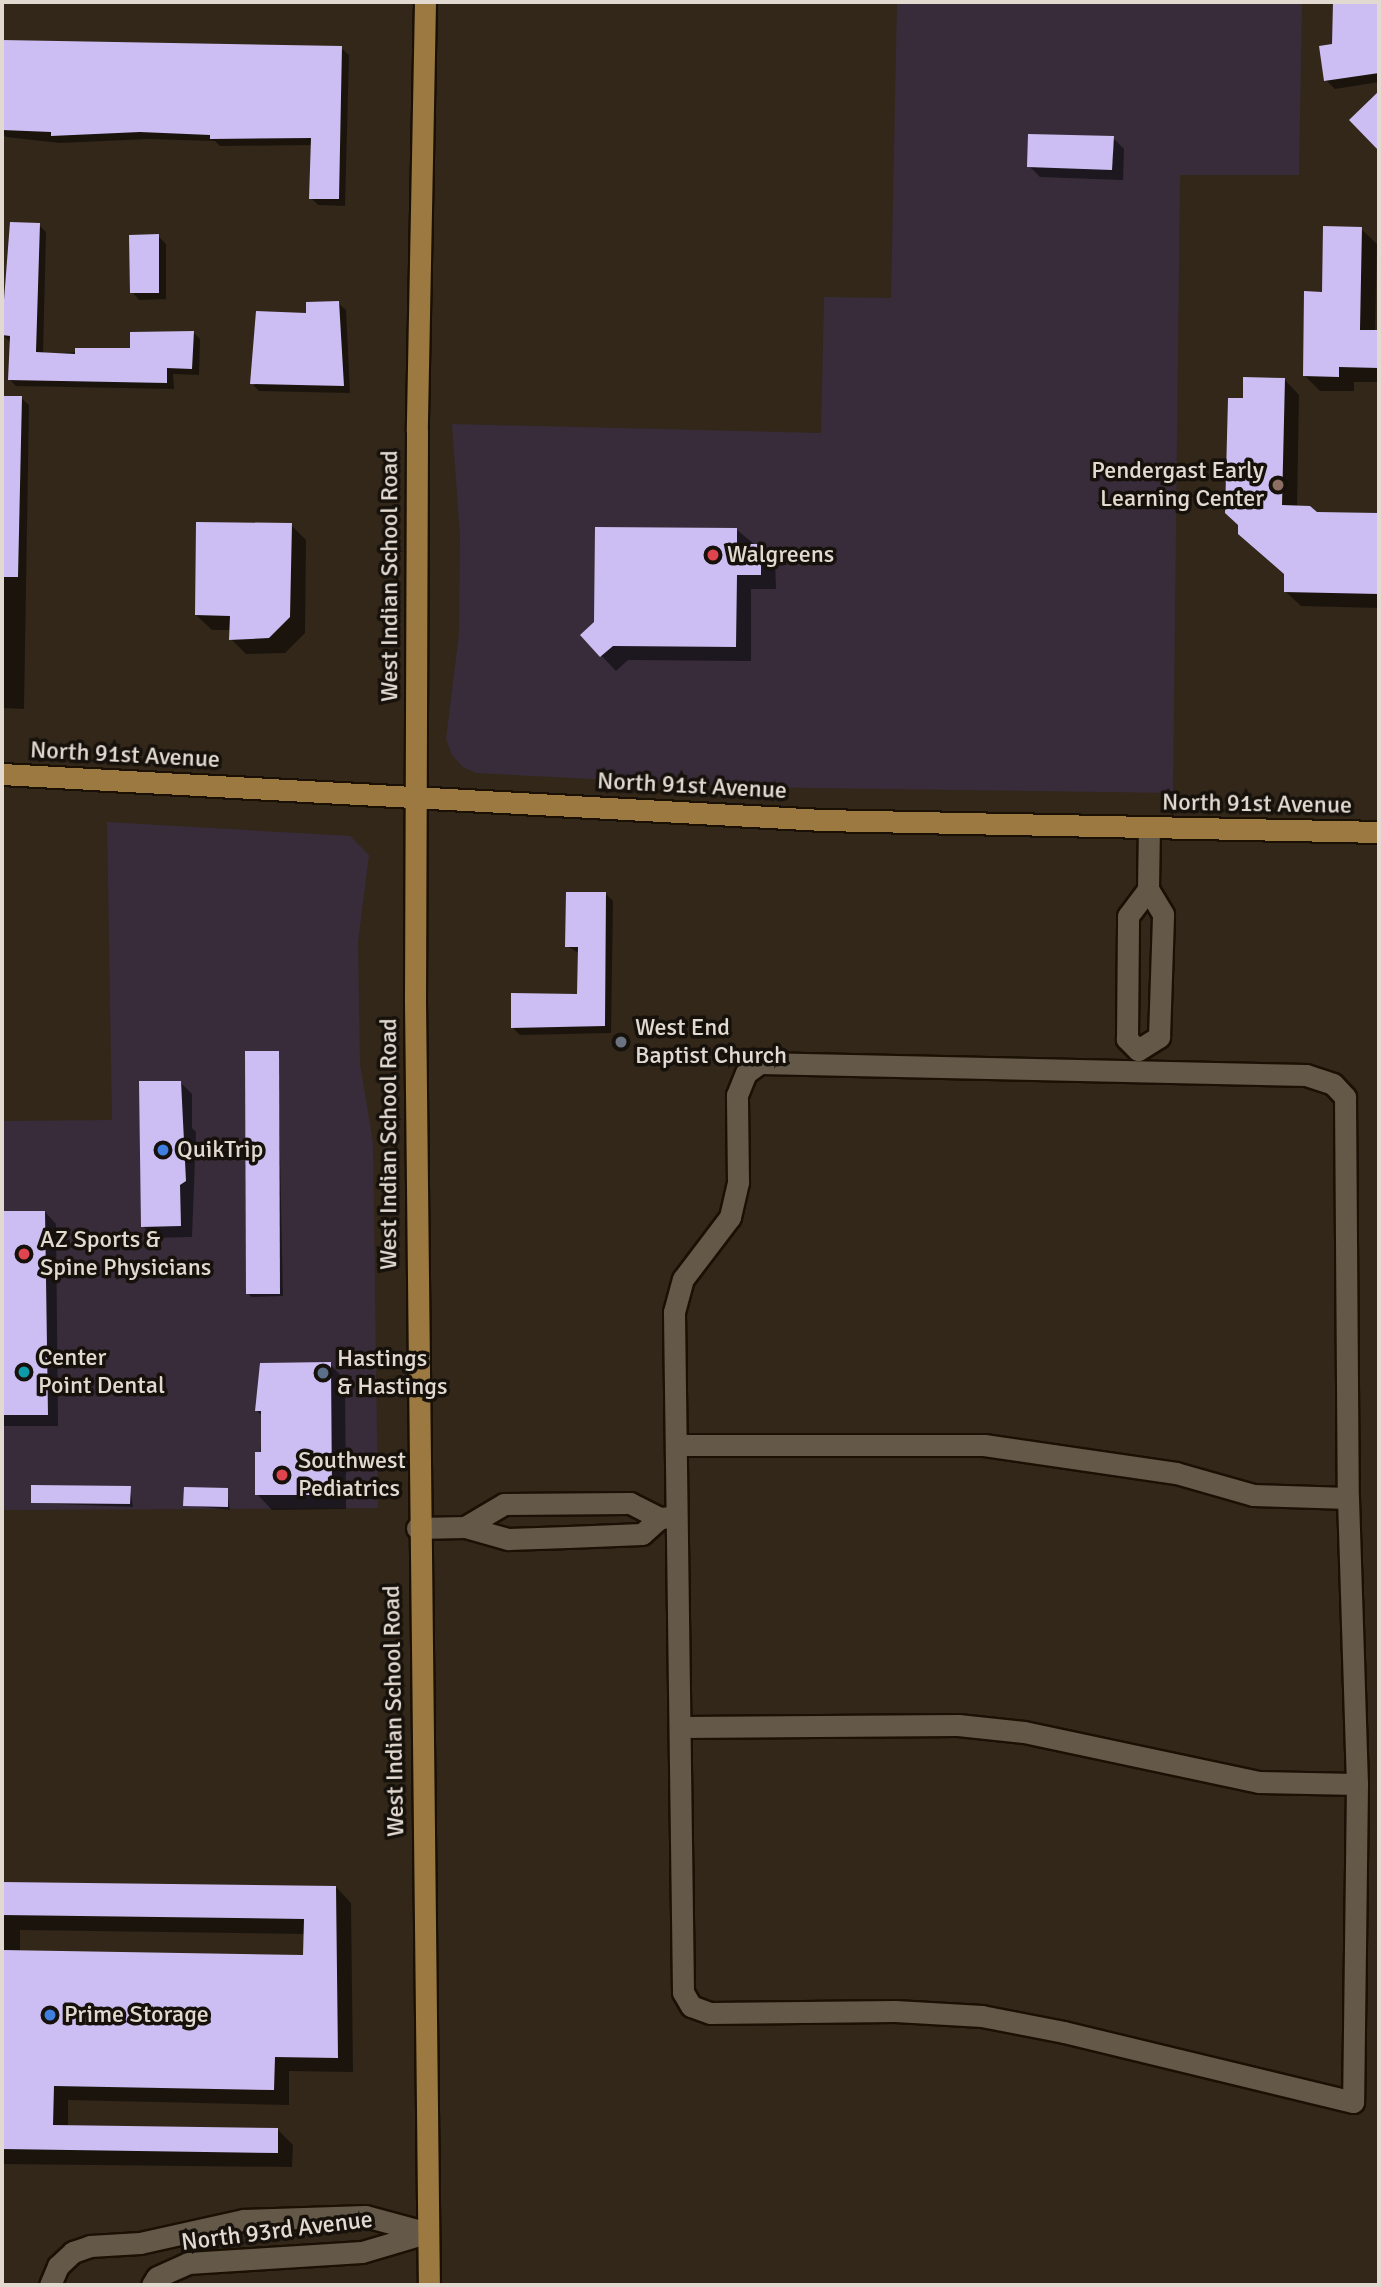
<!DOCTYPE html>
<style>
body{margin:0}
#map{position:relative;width:1381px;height:2287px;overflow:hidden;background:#322719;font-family:Signika,sans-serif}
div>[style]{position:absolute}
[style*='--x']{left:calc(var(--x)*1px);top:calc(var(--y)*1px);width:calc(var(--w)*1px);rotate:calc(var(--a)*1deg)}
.commercial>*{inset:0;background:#382c3a}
.shadow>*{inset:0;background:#0007}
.building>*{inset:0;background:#ccbef2}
.roads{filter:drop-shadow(2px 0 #1a1004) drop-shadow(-2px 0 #1a1004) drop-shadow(0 2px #1a1004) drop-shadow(0 -2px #1a1004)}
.minor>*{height:21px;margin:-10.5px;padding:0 10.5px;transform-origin:10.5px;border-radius:10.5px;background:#645848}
.major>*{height:21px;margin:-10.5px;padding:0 10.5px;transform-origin:10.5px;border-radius:10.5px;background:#9b7941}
.dots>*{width:19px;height:19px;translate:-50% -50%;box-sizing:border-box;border:4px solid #16110b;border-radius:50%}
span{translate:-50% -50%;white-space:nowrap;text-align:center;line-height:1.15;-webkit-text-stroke:7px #16110b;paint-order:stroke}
.poi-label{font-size:24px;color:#e2dad1}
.right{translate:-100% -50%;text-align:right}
.left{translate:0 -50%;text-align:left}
.street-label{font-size:24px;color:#e2dad1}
.frame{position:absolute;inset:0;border:4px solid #e2dad1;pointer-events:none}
</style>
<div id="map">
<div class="commercial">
<div style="clip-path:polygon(897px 2px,1302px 2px,1299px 175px,1180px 175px,1173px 793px,749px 787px,476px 773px,463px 767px,452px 755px,446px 739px,459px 634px,460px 536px,452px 424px,821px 433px,824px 297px,891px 298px)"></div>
<div style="clip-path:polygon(107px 822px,350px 836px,369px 855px,358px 942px,360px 1064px,373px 1143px,378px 1508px,2px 1510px,2px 1121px,112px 1120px)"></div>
</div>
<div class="shadow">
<div style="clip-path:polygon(1335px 2px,1379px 2px,1379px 82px,1335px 89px,1326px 80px,1334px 45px)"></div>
<div style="clip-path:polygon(2px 41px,341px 48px,349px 55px,345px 206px,318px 205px,311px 198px,313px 145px,220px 146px,215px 141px,148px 139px,60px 143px,6px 137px,2px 133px)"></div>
<div style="clip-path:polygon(1113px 138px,1124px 149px,1123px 180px,1040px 177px,1029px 166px)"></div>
<div style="clip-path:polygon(39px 225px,46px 232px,43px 354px,132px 349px,193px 332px,200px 339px,199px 375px,173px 374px,174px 389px,16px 386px,9px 379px,11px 343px,3px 335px)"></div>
<div style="clip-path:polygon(1361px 229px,1377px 244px,1375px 332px,1379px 332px,1379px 382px,1354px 382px,1354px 391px,1320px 391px,1304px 375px,1323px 293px)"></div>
<div style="clip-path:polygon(158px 236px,166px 244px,166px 299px,139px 300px,132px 292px)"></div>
<div style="clip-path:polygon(338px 303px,346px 310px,350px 393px,259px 391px,252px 384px)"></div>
<div style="clip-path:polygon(1284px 379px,1299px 395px,1297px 507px,1316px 513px,1379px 515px,1379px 608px,1301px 606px,1285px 591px,1286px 575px,1244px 400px)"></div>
<div style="clip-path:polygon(2px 397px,21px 398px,29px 405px,24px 709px,2px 708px)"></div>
<div style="clip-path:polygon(291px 525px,306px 540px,305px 633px,285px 653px,246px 654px,231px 639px,231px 630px,212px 630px,196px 615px)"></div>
<div style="clip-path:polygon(737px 530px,775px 561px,776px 589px,751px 589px,751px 661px,628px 660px,616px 671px,582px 635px)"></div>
<div style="clip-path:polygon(606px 894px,613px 901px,611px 1033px,520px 1035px,512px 1027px,579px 996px,580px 954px,567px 946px)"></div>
<div style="clip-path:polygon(278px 1053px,283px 1296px,251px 1297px,248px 1293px)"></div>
<div style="clip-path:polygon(180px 1082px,192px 1094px,192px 1128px,196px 1132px,192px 1237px,154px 1238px,143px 1226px)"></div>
<div style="clip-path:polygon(45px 1212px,56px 1224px,58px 1426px,2px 1426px,2px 1213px)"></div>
<div style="clip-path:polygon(330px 1364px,345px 1380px,346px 1509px,272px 1510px,257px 1494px,263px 1417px,257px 1411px)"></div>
<div style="clip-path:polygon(130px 1488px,133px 1507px,33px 1503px)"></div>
<div style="clip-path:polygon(227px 1490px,230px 1510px,185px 1505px)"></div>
<div style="clip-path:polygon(evenodd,2px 1883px,336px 1887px,351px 1903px,353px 2072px,289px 2071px,289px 2105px,68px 2100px,68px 2127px,278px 2130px,293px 2145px,292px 2167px,2px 2164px,2px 1883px,20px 1930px,305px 1934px,305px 1957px,20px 1952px,20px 1930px)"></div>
</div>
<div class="building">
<div style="clip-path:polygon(1333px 2px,1379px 2px,1379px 73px,1324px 81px,1319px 46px,1332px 44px)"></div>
<div style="clip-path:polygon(2px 40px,342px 46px,339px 199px,309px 199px,311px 138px,210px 139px,210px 135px,140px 132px,51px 136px,51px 132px,2px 130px)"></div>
<div style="clip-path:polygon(1379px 91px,1379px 151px,1349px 120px)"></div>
<div style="clip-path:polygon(1028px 134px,1114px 136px,1112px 170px,1027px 167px)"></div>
<div style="clip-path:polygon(10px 222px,40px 223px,36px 352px,75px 354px,75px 348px,130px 348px,130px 332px,194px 331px,192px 369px,167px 368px,167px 383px,8px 380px,10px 336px,2px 335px,2px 326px)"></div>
<div style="clip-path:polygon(1323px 226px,1362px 227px,1360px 330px,1379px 330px,1379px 368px,1339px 367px,1339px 377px,1303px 376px,1304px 291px,1322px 292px)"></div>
<div style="clip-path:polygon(159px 234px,159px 293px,130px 293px,129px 235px)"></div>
<div style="clip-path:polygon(339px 301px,344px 386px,250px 384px,256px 311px,306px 313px,306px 302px)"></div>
<div style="clip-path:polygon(1243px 377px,1285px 378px,1282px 505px,1310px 506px,1317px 512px,1379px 513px,1379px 594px,1284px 592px,1284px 574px,1238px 534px,1238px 525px,1225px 513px,1228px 398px,1243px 398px)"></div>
<div style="clip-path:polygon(2px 396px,22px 396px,18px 577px,2px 577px)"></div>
<div style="clip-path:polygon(196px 522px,292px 523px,290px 617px,269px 638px,229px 640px,230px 616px,195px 615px)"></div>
<div style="clip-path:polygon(595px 527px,737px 528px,737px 544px,761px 544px,761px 575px,737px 575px,736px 647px,613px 646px,600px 657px,580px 635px,594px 622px)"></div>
<div style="clip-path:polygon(566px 892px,606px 892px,605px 1026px,511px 1028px,511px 993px,577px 994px,578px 947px,565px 947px)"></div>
<div style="clip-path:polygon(245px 1051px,279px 1051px,280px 1294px,246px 1294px)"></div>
<div style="clip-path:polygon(139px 1081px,181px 1081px,186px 1181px,180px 1185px,181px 1226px,141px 1227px)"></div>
<div style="clip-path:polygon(2px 1211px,45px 1211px,48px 1415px,2px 1415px)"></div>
<div style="clip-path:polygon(331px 1362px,332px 1495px,255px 1495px,255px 1452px,261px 1452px,261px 1411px,255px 1411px,260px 1363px)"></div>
<div style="clip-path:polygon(31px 1485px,131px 1486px,130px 1504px,31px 1503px)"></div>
<div style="clip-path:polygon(184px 1487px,228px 1488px,228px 1507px,183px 1506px)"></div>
<div style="clip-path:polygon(2px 1882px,336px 1886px,338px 2058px,275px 2057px,274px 2090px,54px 2086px,53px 2125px,278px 2128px,278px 2153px,2px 2149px,2px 1950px,303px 1955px,304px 1919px,2px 1915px)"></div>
</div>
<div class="roads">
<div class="minor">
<div style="--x:1138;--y:1050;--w:25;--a:-32"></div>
<div style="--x:1159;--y:1037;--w:123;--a:-88.1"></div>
<div style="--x:1163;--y:914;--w:29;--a:-121"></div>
<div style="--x:1148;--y:889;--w:62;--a:-89.1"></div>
<div style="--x:1138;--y:1050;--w:16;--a:-135"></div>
<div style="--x:1127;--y:1039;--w:123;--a:-89.5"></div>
<div style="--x:1128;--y:916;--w:34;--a:-53"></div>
<div style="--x:760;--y:1063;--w:546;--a:1.26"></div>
<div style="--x:1306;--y:1075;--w:28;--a:18"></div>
<div style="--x:1333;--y:1084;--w:18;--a:47"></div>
<div style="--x:1345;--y:1097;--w:401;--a:89.6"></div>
<div style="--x:1348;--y:1498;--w:286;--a:88.2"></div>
<div style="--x:1357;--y:1784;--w:318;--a:90.7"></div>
<div style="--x:1353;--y:2102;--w:297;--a:-166.4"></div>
<div style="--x:1064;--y:2032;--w:84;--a:-169"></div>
<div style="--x:982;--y:2016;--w:87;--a:-176.7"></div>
<div style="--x:895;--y:2011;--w:185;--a:179.4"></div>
<div style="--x:710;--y:2013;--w:20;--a:-160"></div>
<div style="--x:691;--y:2006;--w:16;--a:-120"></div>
<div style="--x:683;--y:1992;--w:680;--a:-90.76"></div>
<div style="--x:674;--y:1312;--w:34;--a:-75"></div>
<div style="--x:683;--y:1279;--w:78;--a:-52.8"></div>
<div style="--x:730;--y:1217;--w:36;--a:-77"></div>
<div style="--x:738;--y:1182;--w:87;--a:-90.7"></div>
<div style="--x:737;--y:1095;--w:24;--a:-68"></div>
<div style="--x:746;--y:1073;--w:17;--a:-36"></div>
<div style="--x:677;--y:1445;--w:307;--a:0"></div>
<div style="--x:984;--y:1445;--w:194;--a:8.3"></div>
<div style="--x:1176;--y:1473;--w:80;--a:15.9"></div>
<div style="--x:1253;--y:1495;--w:95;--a:1.8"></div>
<div style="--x:465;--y:1527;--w:45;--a:-30.5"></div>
<div style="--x:504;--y:1504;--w:126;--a:-0.5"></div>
<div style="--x:630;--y:1503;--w:34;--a:27"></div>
<div style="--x:660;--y:1518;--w:11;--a:-5"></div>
<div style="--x:417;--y:1528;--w:48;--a:-1.2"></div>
<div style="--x:465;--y:1527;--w:45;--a:15.6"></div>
<div style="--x:508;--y:1539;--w:60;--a:-1.9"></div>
<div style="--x:568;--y:1537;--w:74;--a:-2.3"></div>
<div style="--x:642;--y:1534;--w:24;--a:-42"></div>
<div style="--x:681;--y:1727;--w:277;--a:-0.4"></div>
<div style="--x:958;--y:1725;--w:66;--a:6.1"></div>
<div style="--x:1024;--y:1732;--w:240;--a:12"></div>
<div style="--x:1259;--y:1782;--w:98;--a:1.2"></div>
<div style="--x:50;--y:2285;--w:21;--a:-67"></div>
<div style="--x:58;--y:2266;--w:21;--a:-43"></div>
<div style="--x:73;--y:2252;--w:18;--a:-19"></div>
<div style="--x:90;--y:2246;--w:50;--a:-3.4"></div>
<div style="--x:140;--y:2243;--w:106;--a:-12.6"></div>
<div style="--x:243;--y:2220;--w:122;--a:-1.9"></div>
<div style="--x:365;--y:2216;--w:65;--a:15.1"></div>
<div style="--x:152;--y:2285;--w:9;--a:-58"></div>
<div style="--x:157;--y:2277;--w:34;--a:-24"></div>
<div style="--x:188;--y:2263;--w:174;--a:-3.6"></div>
<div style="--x:362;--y:2252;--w:67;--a:-16.5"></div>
</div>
<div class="major">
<div style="--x:425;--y:2;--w:429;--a:91.1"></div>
<div style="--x:417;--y:431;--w:569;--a:90.2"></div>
<div style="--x:415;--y:1000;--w:1285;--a:89.38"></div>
<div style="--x:2;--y:774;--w:821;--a:3.21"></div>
<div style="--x:822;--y:820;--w:557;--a:1.23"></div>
</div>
</div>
<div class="dots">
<div style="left:1278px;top:485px;background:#8d6e63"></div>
<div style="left:713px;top:555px;background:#e0444e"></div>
<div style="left:621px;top:1042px;background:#6b7280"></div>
<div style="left:163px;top:1150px;background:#3f7fe0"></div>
<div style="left:24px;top:1254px;background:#e0444e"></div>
<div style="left:24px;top:1372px;background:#0f9aa8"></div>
<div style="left:323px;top:1373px;background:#5c6f8a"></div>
<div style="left:282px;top:1475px;background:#e0444e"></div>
<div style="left:50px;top:2015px;background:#3f7fe0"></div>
</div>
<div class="poi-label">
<span class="right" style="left:1264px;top:485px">Pendergast Early<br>Learning Center</span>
<span class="left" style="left:727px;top:555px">Walgreens</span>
<span class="left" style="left:635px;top:1042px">West End<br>Baptist Church</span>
<span class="left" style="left:177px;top:1150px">QuikTrip</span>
<span class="left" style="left:40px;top:1254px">AZ Sports &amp;<br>Spine Physicians</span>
<span class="left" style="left:38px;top:1372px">Center<br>Point Dental</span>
<span class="left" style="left:337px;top:1373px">Hastings<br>&amp; Hastings</span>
<span class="left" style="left:298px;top:1475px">Southwest<br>Pediatrics</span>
<span class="left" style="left:64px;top:2015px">Prime Storage</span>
</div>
<div class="street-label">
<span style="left:390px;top:576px;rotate:-90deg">West Indian School Road</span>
<span style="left:125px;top:755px;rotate:3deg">North 91st Avenue</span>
<span style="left:692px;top:786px;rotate:3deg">North 91st Avenue</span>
<span style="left:1257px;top:804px;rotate:1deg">North 91st Avenue</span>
<span style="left:389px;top:1144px;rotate:-90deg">West Indian School Road</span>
<span style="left:394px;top:1711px;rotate:-91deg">West Indian School Road</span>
<span style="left:277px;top:2231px;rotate:-7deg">North 93rd Avenue</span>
</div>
<div class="frame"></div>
</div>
